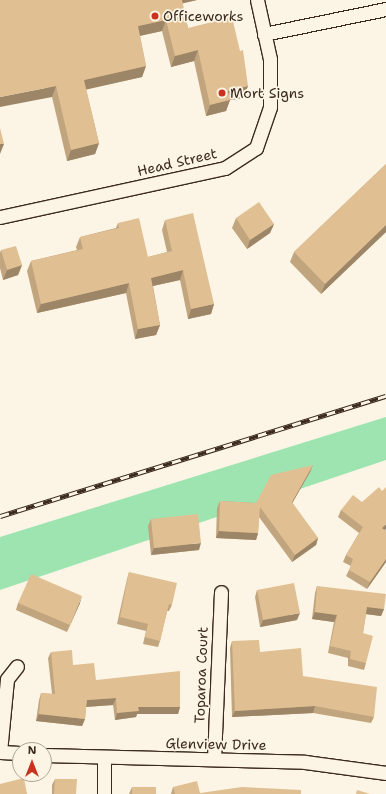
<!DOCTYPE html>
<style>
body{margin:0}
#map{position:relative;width:386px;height:794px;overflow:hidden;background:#fcf5e5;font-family:"Shantell Sans",sans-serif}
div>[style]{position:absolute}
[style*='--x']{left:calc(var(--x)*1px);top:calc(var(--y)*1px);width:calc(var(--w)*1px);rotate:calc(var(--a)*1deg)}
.green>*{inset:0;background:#9de4b1}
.roads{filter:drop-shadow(1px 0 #3b2a1e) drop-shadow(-1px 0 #3b2a1e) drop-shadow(0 1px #3b2a1e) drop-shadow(0 -1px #3b2a1e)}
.street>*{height:13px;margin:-6.5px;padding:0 6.5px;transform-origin:6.5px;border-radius:6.5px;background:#fcf5e5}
.rail>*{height:4.5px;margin-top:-2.25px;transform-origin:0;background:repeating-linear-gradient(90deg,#fcf5e5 0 9px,#3b2a1e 0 18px);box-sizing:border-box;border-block:1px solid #3b2a1e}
.wall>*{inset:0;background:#c1a57e}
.shaded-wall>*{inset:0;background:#9d8667}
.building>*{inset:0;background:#e0c093}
.dots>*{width:11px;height:11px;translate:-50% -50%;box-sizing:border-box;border:2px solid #fcf5e5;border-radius:50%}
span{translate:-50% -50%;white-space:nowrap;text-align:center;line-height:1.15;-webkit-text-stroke:3.5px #fcf5e5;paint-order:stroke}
.poi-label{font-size:14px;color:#3b2a1e}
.left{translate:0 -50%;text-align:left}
.street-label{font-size:14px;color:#3b2a1e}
.north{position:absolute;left:12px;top:742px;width:40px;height:40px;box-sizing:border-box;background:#fcf5e5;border:1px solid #afa495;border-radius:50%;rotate:0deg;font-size:11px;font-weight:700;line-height:16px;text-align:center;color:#3b2a1e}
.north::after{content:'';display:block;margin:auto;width:14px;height:18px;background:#c8321e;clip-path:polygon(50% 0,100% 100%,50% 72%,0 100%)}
</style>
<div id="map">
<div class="green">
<div style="clip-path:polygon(386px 417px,386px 460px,0 590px,0 537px)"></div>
</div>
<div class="roads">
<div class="street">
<div style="--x:264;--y:34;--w:125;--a:-11.6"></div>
<div style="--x:0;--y:217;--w:230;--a:-12.3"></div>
<div style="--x:225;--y:168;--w:37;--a:-33"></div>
<div style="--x:256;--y:148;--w:43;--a:-71.1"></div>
<div style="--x:270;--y:107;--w:48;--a:-90"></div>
<div style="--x:270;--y:59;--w:60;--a:-102.4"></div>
<div style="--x:0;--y:752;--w:73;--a:-84.5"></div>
<div style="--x:7;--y:679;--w:16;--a:-52"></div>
<div style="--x:0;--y:752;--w:20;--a:3"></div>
<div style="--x:44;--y:755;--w:261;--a:1.5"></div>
<div style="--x:305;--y:762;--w:82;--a:7.7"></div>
<div style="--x:104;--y:759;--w:35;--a:90"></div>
<div style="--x:214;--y:759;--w:167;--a:-87.6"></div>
</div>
</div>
<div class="rail">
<div style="--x:0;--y:516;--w:404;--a:-17.3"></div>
</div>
<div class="wall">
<div style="clip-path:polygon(0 0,197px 0,182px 3px,188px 28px,248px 86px,243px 98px,230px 100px,226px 111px,206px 116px,194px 61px,171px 67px,162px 31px,140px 36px,146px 66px,142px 77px,86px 89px,99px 143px,95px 154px,67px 161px,52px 97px)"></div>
<div style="clip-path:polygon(386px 164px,386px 232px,321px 294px,290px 262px,294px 252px)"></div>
<div style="clip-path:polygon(236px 218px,274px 224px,270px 233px,247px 249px,232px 228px)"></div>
<div style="clip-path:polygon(165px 220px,214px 304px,211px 314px,188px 319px,180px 280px,153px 286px,160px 325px,156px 335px,135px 339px,126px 293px,37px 313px,27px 271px,31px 261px,77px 250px,76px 247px,80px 237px,116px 228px,118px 223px,148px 257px,167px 252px,162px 230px)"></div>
<div style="clip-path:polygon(1px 250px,22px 265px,18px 275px,3px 280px,0 268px,0 253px)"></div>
<div style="clip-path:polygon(313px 465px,310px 472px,292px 503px,318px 538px,316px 545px,292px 562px,259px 517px,258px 533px,256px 540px,216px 538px,217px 508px,220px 501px,256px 503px)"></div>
<div style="clip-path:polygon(382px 491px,385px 530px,386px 531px,386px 562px,367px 589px,346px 576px,351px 566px,343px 562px,346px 555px,359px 533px,338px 517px,341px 510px,362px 502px)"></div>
<div style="clip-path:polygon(151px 519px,199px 550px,151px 555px,148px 526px)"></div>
<div style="clip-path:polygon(129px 572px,172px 605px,169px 611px,167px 611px,160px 641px,158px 647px,143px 644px,146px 631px,117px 624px,127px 579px)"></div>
<div style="clip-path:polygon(317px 586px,384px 609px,381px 616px,366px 614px,363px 633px,366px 663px,364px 670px,348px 666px,348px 658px,328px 653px,334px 622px,312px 619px,315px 593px)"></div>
<div style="clip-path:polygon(257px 590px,297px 620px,260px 627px,255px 597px)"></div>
<div style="clip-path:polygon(18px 603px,80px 603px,67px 632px,16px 610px)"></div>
<div style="clip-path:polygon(232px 641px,260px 652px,374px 717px,371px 723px,313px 713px,232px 717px,230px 648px)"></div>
<div style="clip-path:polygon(51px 652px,73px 665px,96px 680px,180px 707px,178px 714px,137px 714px,136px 717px,115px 720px,113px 705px,86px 707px,85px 719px,82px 726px,36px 721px,39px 700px,41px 693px,52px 694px,48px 658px)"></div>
<div style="clip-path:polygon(55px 779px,76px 794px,52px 794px,52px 785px)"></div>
<div style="clip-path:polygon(132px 787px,156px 794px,129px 794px)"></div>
<div style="clip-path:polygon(173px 787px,200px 793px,301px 794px,171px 794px)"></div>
</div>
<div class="shaded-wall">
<div style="clip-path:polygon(178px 0,197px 0,176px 5px)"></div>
<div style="clip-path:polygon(166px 20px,162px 31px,134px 37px,138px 26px)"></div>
<div style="clip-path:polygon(198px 50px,194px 61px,171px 67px,175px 56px)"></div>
<div style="clip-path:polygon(146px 66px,142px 77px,80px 91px,84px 80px)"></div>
<div style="clip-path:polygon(56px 86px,52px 97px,0 107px,0 97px)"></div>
<div style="clip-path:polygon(248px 86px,243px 98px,230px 100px,226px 111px,206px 116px,210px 105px,228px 91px)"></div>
<div style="clip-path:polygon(99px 143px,95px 154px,67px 161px,71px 150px)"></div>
<div style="clip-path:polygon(0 144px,4px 144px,0 154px)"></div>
<div style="clip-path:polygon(274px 224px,270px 233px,247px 249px,250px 240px)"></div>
<div style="clip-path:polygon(386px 225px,386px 232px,321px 294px,325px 284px)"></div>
<div style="clip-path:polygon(22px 265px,18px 275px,3px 280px,7px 270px)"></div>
<div style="clip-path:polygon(183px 270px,180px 280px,148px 287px,151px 278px)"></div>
<div style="clip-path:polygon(129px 283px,126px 293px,37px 313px,41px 304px)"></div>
<div style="clip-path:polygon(214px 304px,211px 314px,188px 319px,191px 309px)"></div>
<div style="clip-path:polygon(160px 325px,156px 335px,135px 339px,138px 329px)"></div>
<div style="clip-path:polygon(313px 465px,310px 472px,289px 509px,292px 502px)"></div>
<div style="clip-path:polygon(386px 524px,386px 529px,379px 535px,382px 528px)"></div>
<div style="clip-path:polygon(219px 531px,258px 533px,256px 540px,216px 538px)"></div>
<div style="clip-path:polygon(318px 538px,316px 545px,292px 562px,295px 555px)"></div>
<div style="clip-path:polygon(201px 543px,199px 550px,151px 555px,154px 548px)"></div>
<div style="clip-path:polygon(386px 559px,386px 562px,367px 589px,370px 582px)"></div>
<div style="clip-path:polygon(82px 596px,80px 603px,67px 632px,70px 625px)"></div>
<div style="clip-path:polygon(367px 607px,384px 609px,381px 616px,365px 614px)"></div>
<div style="clip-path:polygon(315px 612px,337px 615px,334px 622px,312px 619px)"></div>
<div style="clip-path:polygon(300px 613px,297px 620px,260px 627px,263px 620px)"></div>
<div style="clip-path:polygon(116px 698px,113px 705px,84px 707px,87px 700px)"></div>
<div style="clip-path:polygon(315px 706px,313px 713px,232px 717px,235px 711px)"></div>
<div style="clip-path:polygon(138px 707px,180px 707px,178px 714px,137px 714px,136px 717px,115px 720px,117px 713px)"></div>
<div style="clip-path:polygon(39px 714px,85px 719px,82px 726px,36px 721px)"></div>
</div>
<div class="building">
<div style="clip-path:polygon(0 0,182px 0,188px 28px,232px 17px,240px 51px,243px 50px,248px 86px,228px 91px,230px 100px,210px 105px,198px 50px,175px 56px,166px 20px,138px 26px,146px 66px,84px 80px,99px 143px,71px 150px,56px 86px,0 97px)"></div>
<div style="clip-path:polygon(0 128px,4px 144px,0 144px)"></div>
<div style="clip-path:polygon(386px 164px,386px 225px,325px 284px,294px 252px)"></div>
<div style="clip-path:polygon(259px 202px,274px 224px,250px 240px,236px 218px)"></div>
<div style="clip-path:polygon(193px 213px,214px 304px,191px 309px,183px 270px,151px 278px,160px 325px,138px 329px,129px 283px,41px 304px,31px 261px,83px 249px,80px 237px,119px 228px,118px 223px,139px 218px,148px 257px,172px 251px,165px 220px)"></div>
<div style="clip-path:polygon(16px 246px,22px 265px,7px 270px,1px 250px)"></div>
<div style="clip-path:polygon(313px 465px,292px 502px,318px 538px,295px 555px,260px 507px,258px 533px,219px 531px,220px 501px,256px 503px,271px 475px)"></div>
<div style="clip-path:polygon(379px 487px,382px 491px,386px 487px,386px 524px,382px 528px,386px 531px,386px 559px,370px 582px,349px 570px,353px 559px,346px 555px,363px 527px,341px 510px,353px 495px,362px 502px)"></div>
<div style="clip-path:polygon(198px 514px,201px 543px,154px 548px,151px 519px)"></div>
<div style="clip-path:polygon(129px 572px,177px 583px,172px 605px,169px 604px,160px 641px,145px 637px,148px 624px,120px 617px)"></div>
<div style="clip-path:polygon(31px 574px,82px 596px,70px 625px,18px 603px)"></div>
<div style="clip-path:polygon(294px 583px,300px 613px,263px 620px,257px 590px)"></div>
<div style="clip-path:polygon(317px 586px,386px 594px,384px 609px,367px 607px,363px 633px,373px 636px,366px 663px,350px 659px,351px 651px,330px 646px,337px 615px,315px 612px)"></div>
<div style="clip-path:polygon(259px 640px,260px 652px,301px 648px,303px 676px,377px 687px,374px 717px,315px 706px,235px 711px,232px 641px)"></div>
<div style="clip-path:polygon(72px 650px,73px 665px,94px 663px,96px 680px,180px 671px,180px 707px,138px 707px,139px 711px,117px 713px,116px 698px,87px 700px,85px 719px,39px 714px,41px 693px,55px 694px,51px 652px)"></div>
<div style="clip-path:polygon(24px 778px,27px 794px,0 794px,0 784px)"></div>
<div style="clip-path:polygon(55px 779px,77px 779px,76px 794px,54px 794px)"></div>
<div style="clip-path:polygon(197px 781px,200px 793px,242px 787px,301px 790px,301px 794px,175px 794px,173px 787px)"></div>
<div style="clip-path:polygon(132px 787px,156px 787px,156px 794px,132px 794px)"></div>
<div style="clip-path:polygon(357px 790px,370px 794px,356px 794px)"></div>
</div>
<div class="dots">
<div style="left:155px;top:16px;background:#c8321e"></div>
<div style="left:222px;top:93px;background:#c8321e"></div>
</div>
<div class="poi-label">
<span class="left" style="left:163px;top:16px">Officeworks</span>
<span class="left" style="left:230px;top:93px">Mort Signs</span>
</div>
<div class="street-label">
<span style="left:177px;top:162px;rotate:-13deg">Head Street</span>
<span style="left:201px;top:675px;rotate:-88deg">Toparoa Court</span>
<span style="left:216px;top:744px;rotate:1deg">Glenview Drive</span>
</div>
<div class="north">N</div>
</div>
